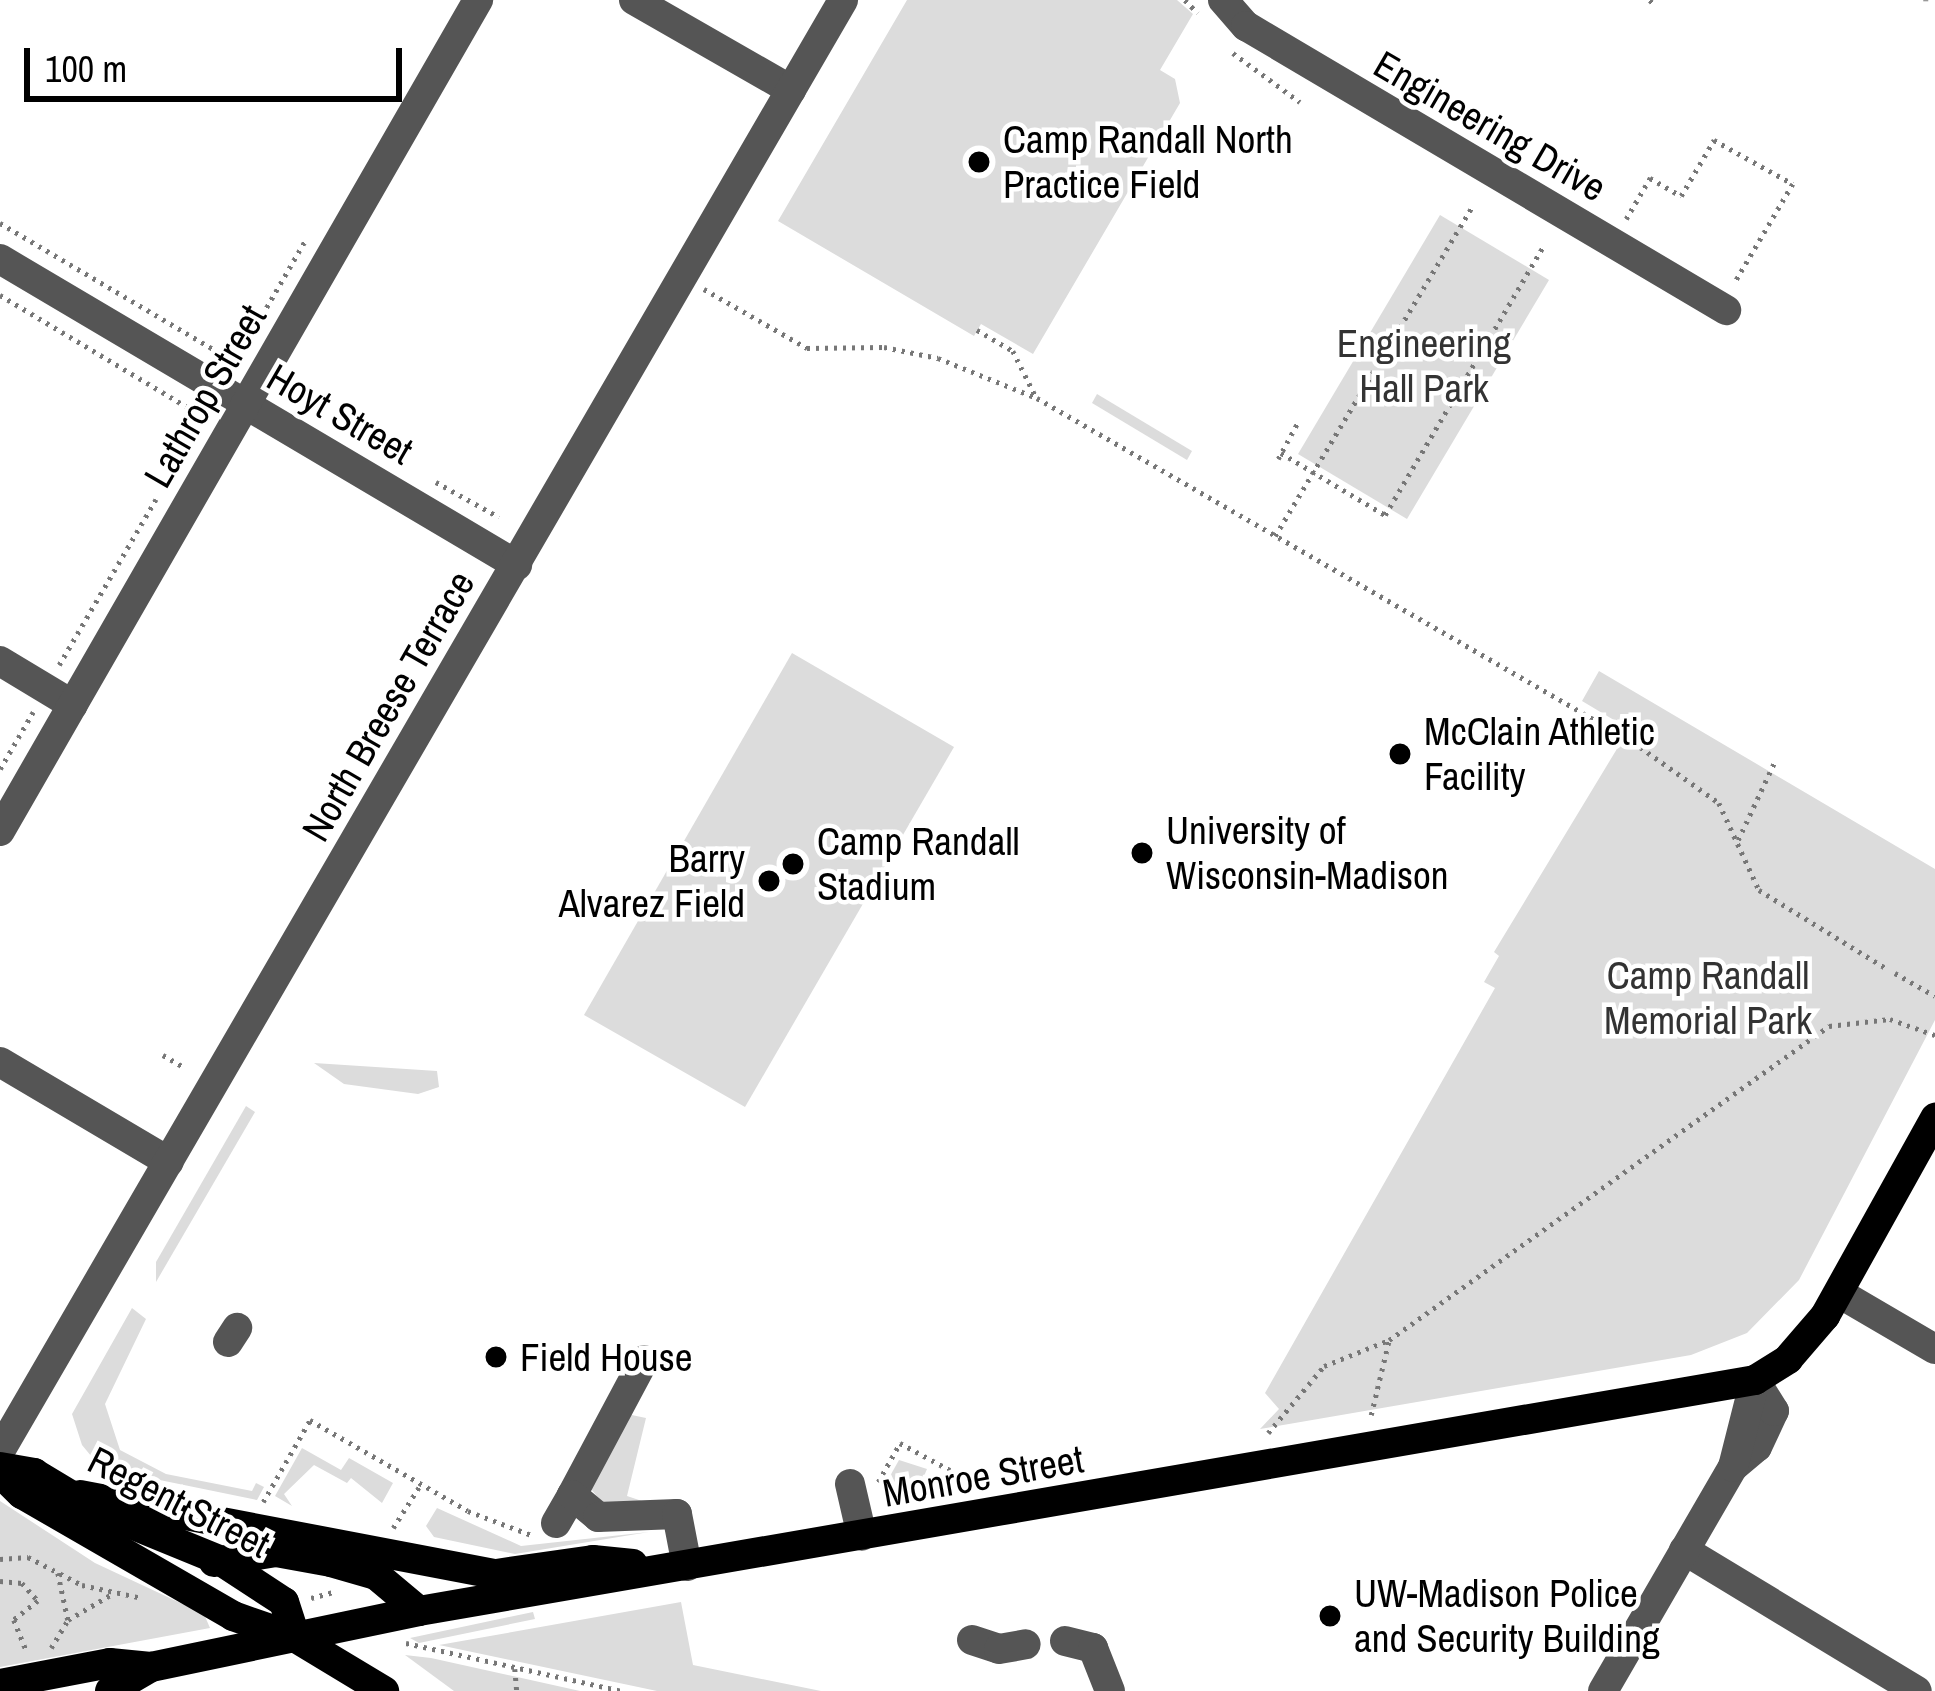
<!DOCTYPE html>
<style>
body{margin:0}
#map{position:relative;width:1935px;height:1691px;overflow:hidden;background:#fff;font-family:"Archivo Narrow",sans-serif}
div>[style]{position:absolute}
[style*='--x']{left:calc(var(--x)*1px);top:calc(var(--y)*1px);width:calc(var(--w)*1px);rotate:calc(var(--a)*1deg)}
.green>*{inset:0;background:#dcdcdc}
.path>*{height:4.5px;margin-top:-2.25px;transform-origin:0;background:repeating-linear-gradient(90deg,#777 0 3px,transparent 0 9px)}
.minor>*{height:30px;margin:-15px;padding:0 15px;transform-origin:15px;border-radius:15px;background:#555}
.major>*{height:30px;margin:-15px;padding:0 15px;transform-origin:15px;border-radius:15px;background:#000}
.dots>*{width:33px;height:33px;translate:-50% -50%;box-sizing:border-box;border:6px solid #fff;border-radius:50%}
span{translate:-50% -50%;white-space:nowrap;text-align:center;line-height:1.15;-webkit-text-stroke:9px #fff;paint-order:stroke}
.street-label{font-size:39px;color:#000}
.poi-label{font-size:39px;color:#000}
.left{translate:0 -50%;text-align:left}
.right{translate:-100% -50%;text-align:right}
.park-label{font-size:39px;color:#333}
.scale{position:absolute;left:24px;top:48px;width:378px;height:54px;box-sizing:border-box;border:6px solid #000;border-top:0;padding-left:15px;font-size:36px;line-height:42px;white-space:nowrap;color:#000;-webkit-text-stroke:9px #fff;paint-order:stroke}
</style>
<div id="map">
<div class="green">
<div style="clip-path:polygon(907px 0,1177px 0,1193px 14px,1160px 70px,1175px 79px,1180px 103px,1033px 354px,981px 324px,974px 336px,778px 221px)"></div>
<div style="clip-path:polygon(1440px 215px,1549px 280px,1407px 519px,1298px 454px)"></div>
<div style="clip-path:polygon(1097px 394px,1192px 451px,1187px 460px,1092px 403px)"></div>
<div style="clip-path:polygon(792px 653px,954px 747px,745px 1107px,584px 1015px)"></div>
<div style="clip-path:polygon(1599px 671px,1935px 869px,1935px 1020px,1799px 1280px,1747px 1333px,1691px 1355px,1260px 1429px,1279px 1409px,1265px 1393px,1495px 988px,1484px 982px,1499px 956px,1494px 952px,1629px 729px,1582px 701px)"></div>
<div style="clip-path:polygon(314px 1063px,437px 1071px,439px 1087px,418px 1094px,344px 1084px)"></div>
<div style="clip-path:polygon(246px 1106px,255px 1112px,156px 1282px,156px 1262px)"></div>
<div style="clip-path:polygon(132px 1308px,146px 1319px,105px 1404px,120px 1450px,166px 1474px,252px 1491px,256px 1483px,264px 1487px,257px 1500px,101px 1468px,82px 1445px,72px 1414px)"></div>
<div style="clip-path:polygon(627px 1414px,646px 1418px,627px 1496px,642px 1501px,606px 1507px,591px 1489px)"></div>
<div style="clip-path:polygon(302px 1448px,341px 1470px,349px 1458px,393px 1483px,382px 1503px,351px 1478px,347px 1483px,314px 1465px,284px 1494px,292px 1506px,275px 1496px)"></div>
<div style="clip-path:polygon(899px 1460px,927px 1469px,921px 1483px,885px 1485px)"></div>
<div style="clip-path:polygon(0 1501px,95px 1563px,204px 1614px,210px 1628px,0 1667px)"></div>
<div style="clip-path:polygon(437px 1508px,521px 1546px,649px 1532px,515px 1554px,434px 1537px,426px 1526px)"></div>
<div style="clip-path:polygon(681px 1602px,693px 1665px,821px 1691px,657px 1691px,439px 1645px)"></div>
<div style="clip-path:polygon(533px 1612px,535px 1619px,419px 1643px,410px 1638px)"></div>
<div style="clip-path:polygon(405px 1655px,431px 1658px,580px 1691px,454px 1691px)"></div>
</div>
<div class="path">
<div style="--x:1185;--y:0;--w:18;--a:45"></div>
<div style="--x:1650;--y:0;--w:8;--a:50"></div>
<div style="--x:1926;--y:0;--w:1;--a:90"></div>
<div style="--x:1233;--y:53;--w:83;--a:36.2"></div>
<div style="--x:1626;--y:219;--w:48;--a:-59.7"></div>
<div style="--x:1650;--y:178;--w:36;--a:30"></div>
<div style="--x:1681;--y:196;--w:65;--a:-59.5"></div>
<div style="--x:1714;--y:140;--w:90;--a:29.1"></div>
<div style="--x:1793;--y:184;--w:116;--a:120.5"></div>
<div style="--x:0;--y:223;--w:273;--a:30.6"></div>
<div style="--x:235;--y:362;--w:142;--a:-60"></div>
<div style="--x:704;--y:289;--w:119;--a:29.8"></div>
<div style="--x:807;--y:348;--w:77;--a:-0.7"></div>
<div style="--x:884;--y:347;--w:55;--a:11.5"></div>
<div style="--x:938;--y:358;--w:107;--a:22"></div>
<div style="--x:1037;--y:398;--w:688;--a:29.99"></div>
<div style="--x:1633;--y:742;--w:105;--a:35.3"></div>
<div style="--x:1719;--y:803;--w:96;--a:65.3"></div>
<div style="--x:1759;--y:890;--w:149;--a:31.6"></div>
<div style="--x:0;--y:295;--w:238;--a:30.9"></div>
<div style="--x:977;--y:330;--w:42;--a:30.3"></div>
<div style="--x:1013;--y:351;--w:49;--a:63.4"></div>
<div style="--x:1281;--y:453;--w:121;--a:30.8"></div>
<div style="--x:1385;--y:515;--w:311;--a:-59.5"></div>
<div style="--x:1278;--y:459;--w:42;--a:-61.6"></div>
<div style="--x:436;--y:482;--w:72;--a:29.1"></div>
<div style="--x:1275;--y:536;--w:386;--a:-59.1"></div>
<div style="--x:59;--y:665;--w:192;--a:-59.7"></div>
<div style="--x:0;--y:769;--w:66;--a:-59.9"></div>
<div style="--x:1738;--y:840;--w:85;--a:-64.9"></div>
<div style="--x:1895;--y:973;--w:46;--a:29.9"></div>
<div style="--x:163;--y:1055;--w:22;--a:30"></div>
<div style="--x:1371;--y:1415;--w:77;--a:-76.5"></div>
<div style="--x:1268;--y:1433;--w:87;--a:-50.1"></div>
<div style="--x:1324;--y:1366;--w:70;--a:-21.8"></div>
<div style="--x:1389;--y:1340;--w:541;--a:-35.51"></div>
<div style="--x:1829;--y:1026;--w:61;--a:-6.5"></div>
<div style="--x:1890;--y:1019;--w:48;--a:19.6"></div>
<div style="--x:878;--y:1482;--w:45;--a:-60.6"></div>
<div style="--x:900;--y:1443;--w:82;--a:28.4"></div>
<div style="--x:263;--y:1502;--w:95;--a:-60.2"></div>
<div style="--x:310;--y:1420;--w:182;--a:29.9"></div>
<div style="--x:468;--y:1511;--w:71;--a:20.7"></div>
<div style="--x:393;--y:1528;--w:49;--a:-57.6"></div>
<div style="--x:0;--y:1559;--w:28;--a:-4"></div>
<div style="--x:28;--y:1557;--w:61;--a:27.4"></div>
<div style="--x:82;--y:1585;--w:61;--a:12.2"></div>
<div style="--x:58;--y:1573;--w:48;--a:78"></div>
<div style="--x:0;--y:1581;--w:22;--a:5"></div>
<div style="--x:22;--y:1583;--w:24;--a:48"></div>
<div style="--x:38;--y:1601;--w:31;--a:142"></div>
<div style="--x:14;--y:1620;--w:35;--a:68"></div>
<div style="--x:311;--y:1598;--w:24;--a:-15"></div>
<div style="--x:406;--y:1643;--w:221;--a:12.5"></div>
<div style="--x:51;--y:1648;--w:33;--a:-59"></div>
<div style="--x:68;--y:1620;--w:51;--a:-30.6"></div>
<div style="--x:515;--y:1669;--w:22;--a:85"></div>
</div>
<div class="minor">
<div style="--x:634;--y:0;--w:181;--a:29.8"></div>
<div style="--x:1223;--y:0;--w:35;--a:49"></div>
<div style="--x:1246;--y:26;--w:558;--a:30.61"></div>
<div style="--x:0;--y:259;--w:601;--a:30.62"></div>
<div style="--x:0;--y:661;--w:85;--a:31.1"></div>
<div style="--x:0;--y:831;--w:959;--a:-60.09"></div>
<div style="--x:0;--y:1062;--w:196;--a:30.6"></div>
<div style="--x:1839;--y:1293;--w:111;--a:30.3"></div>
<div style="--x:228;--y:1342;--w:17;--a:-57"></div>
<div style="--x:0;--y:1451;--w:1678;--a:-59.84"></div>
<div style="--x:1733;--y:1467;--w:31;--a:-40"></div>
<div style="--x:1757;--y:1447;--w:40;--a:-65"></div>
<div style="--x:1774;--y:1411;--w:36;--a:-122"></div>
<div style="--x:850;--y:1484;--w:53;--a:77"></div>
<div style="--x:572;--y:1495;--w:153;--a:-61.9"></div>
<div style="--x:556;--y:1523;--w:32;--a:-60"></div>
<div style="--x:572;--y:1495;--w:34;--a:40"></div>
<div style="--x:598;--y:1517;--w:79;--a:-2.2"></div>
<div style="--x:677;--y:1514;--w:53;--a:79.1"></div>
<div style="--x:1684;--y:1550;--w:272;--a:31.2"></div>
<div style="--x:972;--y:1640;--w:28;--a:18"></div>
<div style="--x:999;--y:1649;--w:27;--a:-10"></div>
<div style="--x:1065;--y:1641;--w:29;--a:14"></div>
<div style="--x:1093;--y:1648;--w:46;--a:68.4"></div>
<div style="--x:1603;--y:1691;--w:259;--a:-59.9"></div>
<div style="--x:1733;--y:1467;--w:90;--a:-75.8"></div>
</div>
<div class="major">
<div style="--x:0;--y:1467;--w:35;--a:10"></div>
<div style="--x:34;--y:1473;--w:68;--a:31.1"></div>
<div style="--x:92;--y:1508;--w:139;--a:22.3"></div>
<div style="--x:221;--y:1561;--w:75;--a:33.1"></div>
<div style="--x:284;--y:1602;--w:38;--a:72"></div>
<div style="--x:0;--y:1473;--w:30;--a:44"></div>
<div style="--x:22;--y:1494;--w:244;--a:30"></div>
<div style="--x:233;--y:1616;--w:67;--a:19.2"></div>
<div style="--x:296;--y:1638;--w:103;--a:31.1"></div>
<div style="--x:80;--y:1495;--w:423;--a:10.8"></div>
<div style="--x:496;--y:1574;--w:98;--a:-8.2"></div>
<div style="--x:593;--y:1560;--w:40;--a:5.7"></div>
<div style="--x:214;--y:1562;--w:63;--a:-9.2"></div>
<div style="--x:276;--y:1552;--w:56;--a:10.3"></div>
<div style="--x:331;--y:1562;--w:47;--a:16.1"></div>
<div style="--x:376;--y:1575;--w:56;--a:39.9"></div>
<div style="--x:0;--y:1684;--w:112;--a:-10.8"></div>
<div style="--x:110;--y:1663;--w:41;--a:5.6"></div>
<div style="--x:151;--y:1667;--w:274;--a:-11.8"></div>
<div style="--x:419;--y:1611;--w:1356;--a:-9.81"></div>
<div style="--x:1755;--y:1380;--w:39;--a:-32"></div>
<div style="--x:1788;--y:1359;--w:57;--a:-49.3"></div>
<div style="--x:1825;--y:1316;--w:227;--a:-60.9"></div>
<div style="--x:110;--y:1691;--w:48;--a:-30.3"></div>
</div>
<div class="dots">
<div style="left:979px;top:162px;background:#000"></div>
<div style="left:1400px;top:754px;background:#000"></div>
<div style="left:1142px;top:853px;background:#000"></div>
<div style="left:793px;top:864px;background:#000"></div>
<div style="left:769px;top:881px;background:#000"></div>
<div style="left:496px;top:1357px;background:#000"></div>
<div style="left:1330px;top:1616px;background:#000"></div>
</div>
<div class="street-label">
<span style="left:1490px;top:126px;rotate:30deg">Engineering Drive</span>
<span style="left:205px;top:396px;rotate:-60deg">Lathrop Street</span>
<span style="left:340px;top:414px;rotate:30deg">Hoyt Street</span>
<span style="left:388px;top:706px;rotate:-60deg">North Breese Terrace</span>
<span style="left:983px;top:1476px;rotate:-10deg">Monroe Street</span>
<span style="left:179px;top:1502px;rotate:27deg">Regent Street</span>
</div>
<div class="poi-label">
<span class="left" style="left:1003px;top:162px">Camp Randall North<br>Practice Field</span>
<span class="left" style="left:1424px;top:754px">McClain Athletic<br>Facility</span>
<span class="left" style="left:1166px;top:853px">University of<br>Wisconsin-Madison</span>
<span class="left" style="left:817px;top:864px">Camp Randall<br>Stadium</span>
<span class="right" style="left:745px;top:881px">Barry<br>Alvarez Field</span>
<span class="left" style="left:520px;top:1357px">Field House</span>
<span class="left" style="left:1354px;top:1616px">UW-Madison Police<br>and Security Building</span>
</div>
<div class="park-label">
<span style="left:1424px;top:366px">Engineering<br>Hall Park</span>
<span style="left:1708px;top:998px">Camp Randall<br>Memorial Park</span>
</div>
<div class="scale">100 m</div>
</div>
